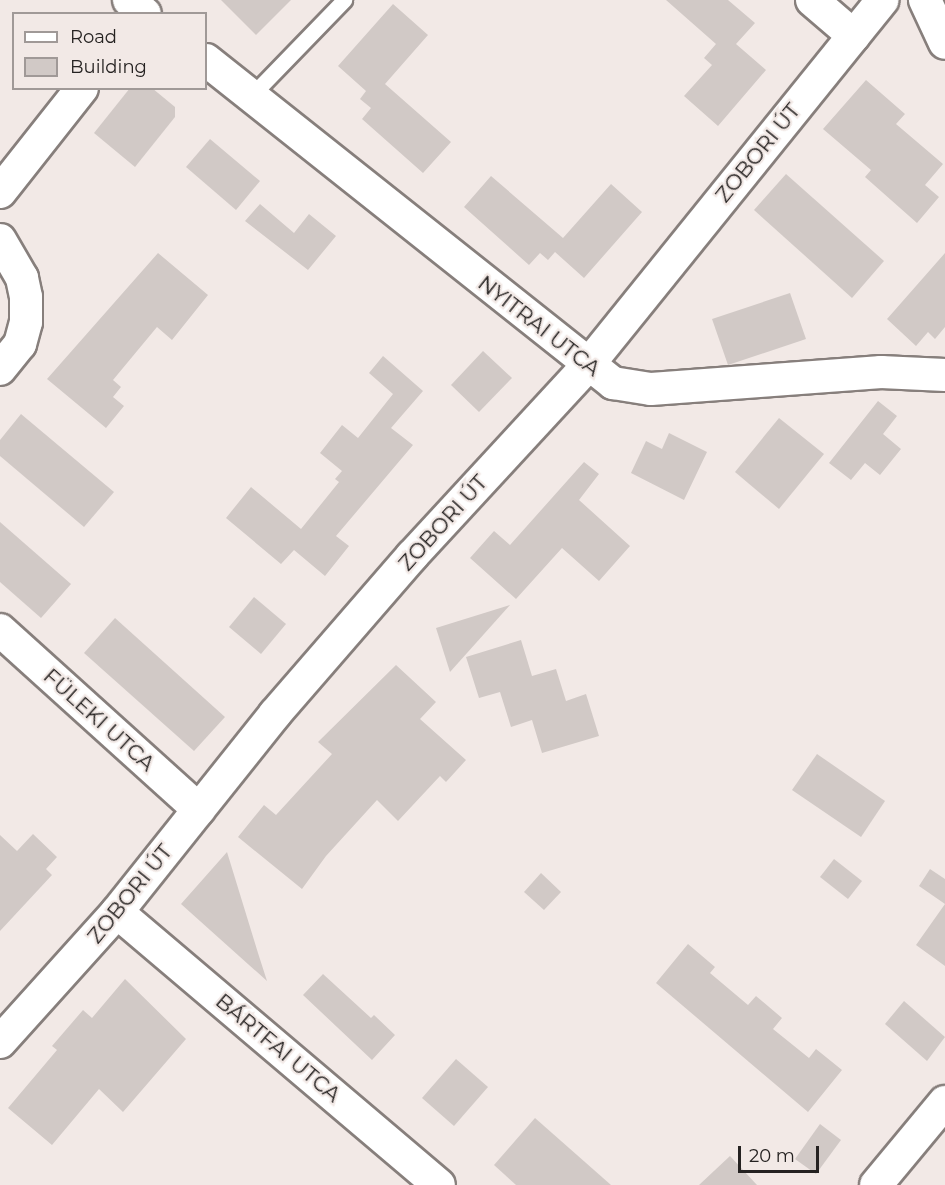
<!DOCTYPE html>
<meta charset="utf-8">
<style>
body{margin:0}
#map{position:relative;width:945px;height:1185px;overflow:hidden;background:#f2e9e6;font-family:Montserrat,sans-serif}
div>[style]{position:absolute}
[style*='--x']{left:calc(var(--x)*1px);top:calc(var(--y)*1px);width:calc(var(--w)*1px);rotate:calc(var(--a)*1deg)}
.building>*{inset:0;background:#d1c9c6}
.roads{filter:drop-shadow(2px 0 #877f7c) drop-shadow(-2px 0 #877f7c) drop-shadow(0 2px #877f7c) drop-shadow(0 -2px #877f7c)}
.service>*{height:15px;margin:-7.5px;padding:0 7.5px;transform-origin:7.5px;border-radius:7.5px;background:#fff}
.minor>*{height:32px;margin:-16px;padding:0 16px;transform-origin:16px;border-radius:16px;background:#fff}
span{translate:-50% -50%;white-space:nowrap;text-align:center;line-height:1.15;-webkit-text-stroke:4.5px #f2e9e6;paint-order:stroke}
.street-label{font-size:21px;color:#252221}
.legend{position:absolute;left:12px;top:12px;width:195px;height:78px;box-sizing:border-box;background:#f2e9e6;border:2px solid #a09997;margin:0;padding:8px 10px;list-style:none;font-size:18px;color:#252221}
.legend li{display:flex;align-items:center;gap:12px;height:30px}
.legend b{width:30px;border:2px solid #a09997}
.scale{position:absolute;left:738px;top:1146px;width:81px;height:27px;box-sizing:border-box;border:3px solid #252221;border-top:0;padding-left:8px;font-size:18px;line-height:21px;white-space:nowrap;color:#252221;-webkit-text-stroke:4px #f2e9e6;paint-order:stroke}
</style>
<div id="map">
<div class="building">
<div style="clip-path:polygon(221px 0,291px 0,256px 35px)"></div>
<div style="clip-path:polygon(666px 0,728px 0,755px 23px,736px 44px,766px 70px,718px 126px,684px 96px,712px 65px,704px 58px,716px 44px)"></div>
<div style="clip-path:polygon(393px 4px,428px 35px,385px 84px,451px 142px,423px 173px,362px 119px,371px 108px,360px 99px,366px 91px,338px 66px)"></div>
<div style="clip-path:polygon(866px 80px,905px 114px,896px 124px,943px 164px,925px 185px,939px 197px,917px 223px,865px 177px,871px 170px,823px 129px)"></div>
<div style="clip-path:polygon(130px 88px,152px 88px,175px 107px,175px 117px,135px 167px,94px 133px)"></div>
<div style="clip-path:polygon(210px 139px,260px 181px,236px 210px,186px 167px)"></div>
<div style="clip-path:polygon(786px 174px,884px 261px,852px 298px,754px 210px)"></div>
<div style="clip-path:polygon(491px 176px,563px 238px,611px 184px,642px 212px,584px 278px,555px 252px,548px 260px,540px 253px,529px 265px,464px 207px)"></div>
<div style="clip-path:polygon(260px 204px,294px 233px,309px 214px,336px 236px,308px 270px,245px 221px)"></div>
<div style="clip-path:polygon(158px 253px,208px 295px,172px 340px,157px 327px,113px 380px,121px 387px,113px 397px,124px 406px,106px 428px,47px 379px)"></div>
<div style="clip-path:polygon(945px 253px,945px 327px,935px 339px,928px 332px,916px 346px,887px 319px)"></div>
<div style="clip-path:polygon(790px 293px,806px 339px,728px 365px,712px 319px)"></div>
<div style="clip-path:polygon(483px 351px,512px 378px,479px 412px,451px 385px)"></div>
<div style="clip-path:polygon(383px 356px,423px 391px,391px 428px,413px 445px,336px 536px,349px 546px,325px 576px,294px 550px,281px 564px,226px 518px,251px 487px,301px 529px,339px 482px,335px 479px,342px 471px,320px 453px,342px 425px,358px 438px,393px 394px,369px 373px)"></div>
<div style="clip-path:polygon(878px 401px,897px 416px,883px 434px,901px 449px,880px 475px,865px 463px,851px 480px,829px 463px)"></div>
<div style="clip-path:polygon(21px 414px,114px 492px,84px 527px,0 456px,0 440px)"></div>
<div style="clip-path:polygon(779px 418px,824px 454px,779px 509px,735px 472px)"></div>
<div style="clip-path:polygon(669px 433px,707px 452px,684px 500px,631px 473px,646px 441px,662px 449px)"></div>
<div style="clip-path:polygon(584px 462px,599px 474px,579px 500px,630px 546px,599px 581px,562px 548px,516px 599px,470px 558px,494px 531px,510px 545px)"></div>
<div style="clip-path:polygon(0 522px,71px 584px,41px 618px,0 582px)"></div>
<div style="clip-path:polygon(254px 597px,286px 624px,261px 654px,229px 627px)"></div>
<div style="clip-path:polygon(510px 605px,450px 672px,436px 628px)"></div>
<div style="clip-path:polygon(115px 618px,225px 717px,194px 751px,84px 653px)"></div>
<div style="clip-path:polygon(521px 640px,532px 676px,556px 669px,566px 701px,586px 694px,599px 736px,542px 753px,532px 720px,511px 727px,500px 692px,479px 698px,466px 657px)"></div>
<div style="clip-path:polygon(396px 665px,436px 702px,420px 719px,466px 760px,446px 782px,440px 776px,398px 821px,377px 800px,326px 856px,302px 889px,238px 837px,264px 805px,276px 815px,332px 754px,318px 742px)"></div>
<div style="clip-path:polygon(817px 754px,885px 801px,861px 837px,792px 790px)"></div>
<div style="clip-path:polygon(33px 834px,57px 857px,46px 869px,52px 875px,0 931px,0 835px,17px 851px)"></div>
<div style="clip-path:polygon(227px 852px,258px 953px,267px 981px,181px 904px)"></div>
<div style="clip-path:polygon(834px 859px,862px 881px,848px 899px,820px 877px)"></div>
<div style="clip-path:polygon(930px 869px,945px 879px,945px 966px,916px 945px,945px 904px,919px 886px)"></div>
<div style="clip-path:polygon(541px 873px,561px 892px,544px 910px,524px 892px)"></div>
<div style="clip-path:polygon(688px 944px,715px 967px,710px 973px,748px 1005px,756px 996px,782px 1018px,773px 1029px,809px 1058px,816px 1049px,842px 1070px,808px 1112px,656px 983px)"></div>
<div style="clip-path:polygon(323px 974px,371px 1018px,374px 1015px,395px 1035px,372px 1060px,303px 995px)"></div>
<div style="clip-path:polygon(125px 979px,186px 1039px,123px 1112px,99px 1089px,52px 1145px,8px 1108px,57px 1050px,52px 1046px,83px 1010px,92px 1018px)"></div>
<div style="clip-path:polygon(904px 1001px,945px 1037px,927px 1061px,885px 1024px)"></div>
<div style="clip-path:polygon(456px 1059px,488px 1087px,454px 1126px,422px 1098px)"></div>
<div style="clip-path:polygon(535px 1118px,611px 1185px,516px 1185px,494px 1165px)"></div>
<div style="clip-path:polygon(820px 1124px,841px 1140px,816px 1174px,795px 1159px)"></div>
<div style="clip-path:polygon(730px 1156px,757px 1185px,699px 1185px)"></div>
</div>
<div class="roads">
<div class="service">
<div style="--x:251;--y:96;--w:134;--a:-45.9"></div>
</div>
<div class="minor">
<div style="--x:129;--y:0;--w:21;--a:41"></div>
<div style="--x:812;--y:0;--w:55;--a:40.6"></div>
<div style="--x:925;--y:0;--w:47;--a:65.1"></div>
<div style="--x:206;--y:60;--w:520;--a:38.44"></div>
<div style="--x:613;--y:383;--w:38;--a:9"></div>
<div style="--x:651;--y:389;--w:231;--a:-4.2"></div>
<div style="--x:881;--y:372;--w:64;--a:2.7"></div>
<div style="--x:0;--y:192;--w:132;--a:-51.7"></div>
<div style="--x:0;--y:240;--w:44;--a:59.9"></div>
<div style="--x:22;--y:278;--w:19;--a:78"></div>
<div style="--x:26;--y:297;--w:25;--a:90"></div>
<div style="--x:26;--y:322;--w:23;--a:105"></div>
<div style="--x:20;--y:344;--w:32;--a:129"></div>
<div style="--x:0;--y:630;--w:268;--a:42.1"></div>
<div style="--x:117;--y:912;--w:422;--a:40.3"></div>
<div style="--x:0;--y:1042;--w:175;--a:-48"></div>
<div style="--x:117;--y:912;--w:253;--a:-51.4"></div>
<div style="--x:275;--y:714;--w:209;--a:-49.1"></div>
<div style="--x:412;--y:556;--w:260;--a:-47.3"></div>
<div style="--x:588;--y:365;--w:469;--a:-51.1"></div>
<div style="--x:876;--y:1185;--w:108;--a:-50.3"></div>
</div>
</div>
<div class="street-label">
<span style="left:758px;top:153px;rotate:-51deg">ZOBORI ÚT</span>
<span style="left:539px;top:326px;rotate:38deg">NYITRAI UTCA</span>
<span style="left:443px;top:523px;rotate:-48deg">ZOBORI ÚT</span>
<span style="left:99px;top:720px;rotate:42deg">FÜLEKI UTCA</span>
<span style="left:130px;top:894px;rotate:-51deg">ZOBORI ÚT</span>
<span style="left:278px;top:1048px;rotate:40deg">BÁRTFAI UTCA</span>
</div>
<ul class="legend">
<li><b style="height:8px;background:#fff"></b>Road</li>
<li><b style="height:16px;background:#d1c9c6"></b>Building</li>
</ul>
<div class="scale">20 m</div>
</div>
